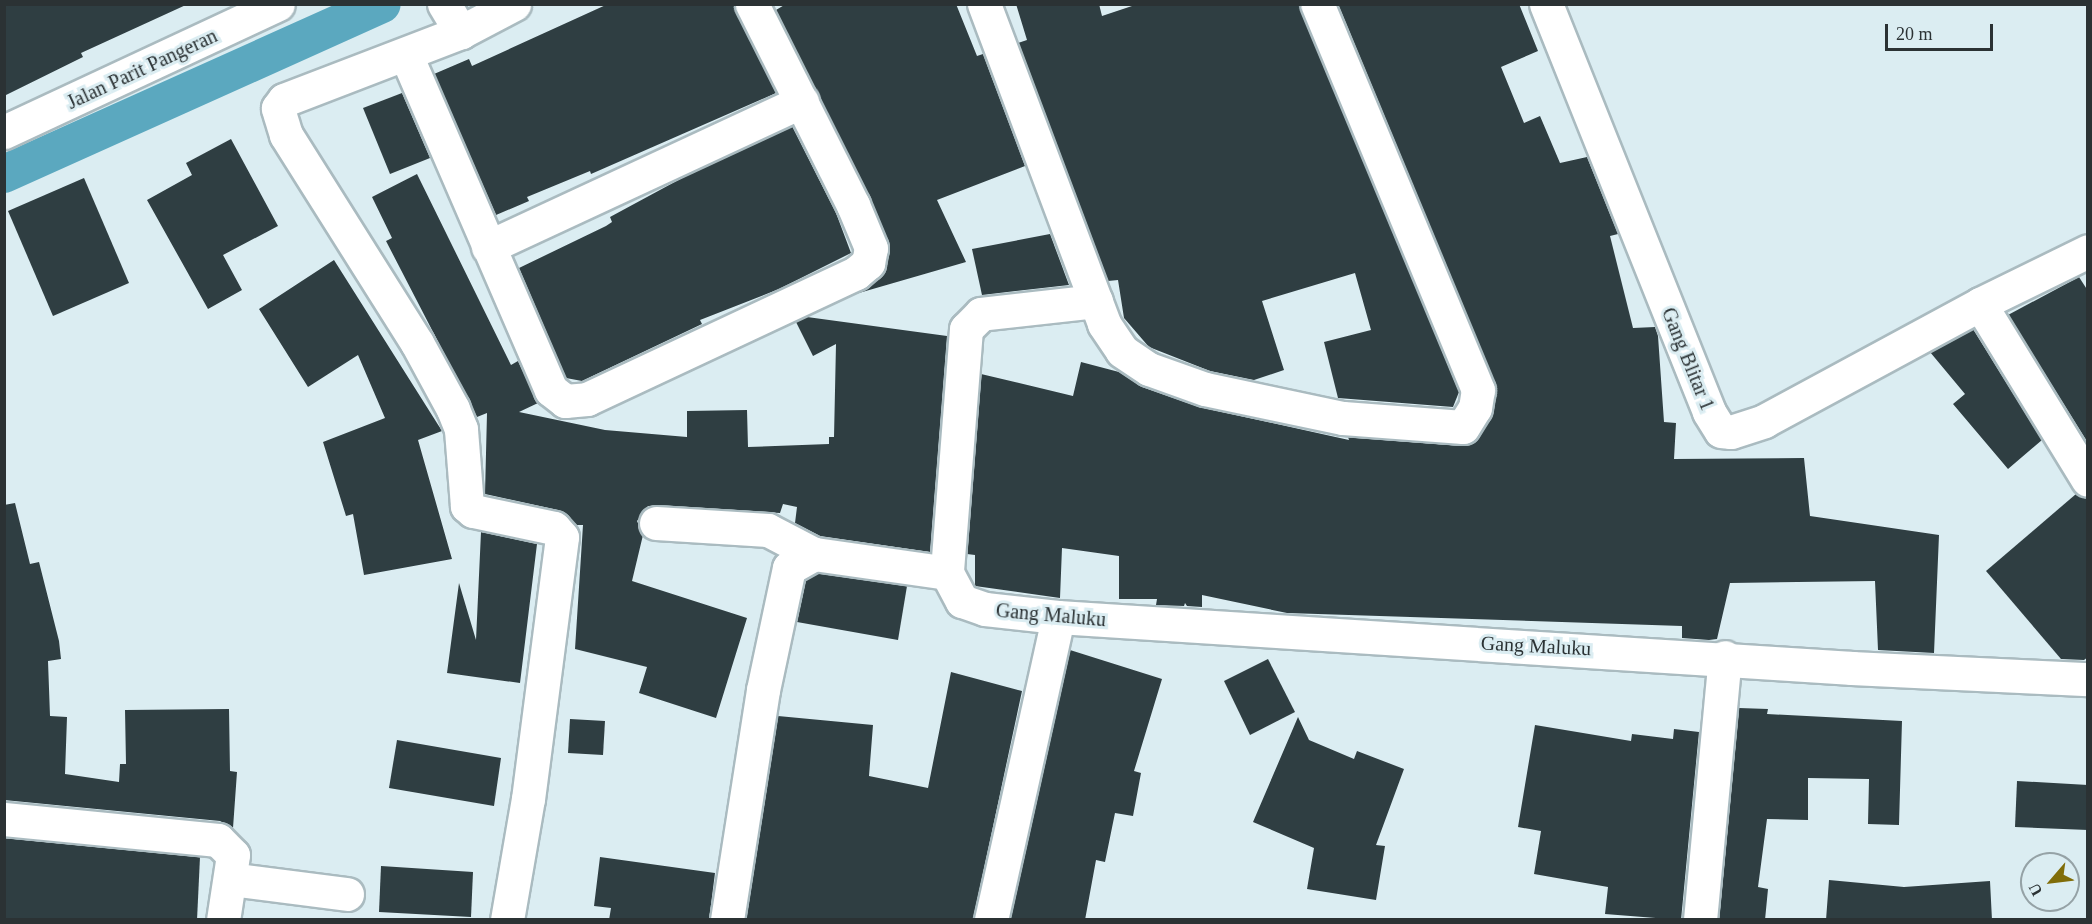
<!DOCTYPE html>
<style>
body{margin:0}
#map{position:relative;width:2092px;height:924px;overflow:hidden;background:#dbedf2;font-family:Georgia,serif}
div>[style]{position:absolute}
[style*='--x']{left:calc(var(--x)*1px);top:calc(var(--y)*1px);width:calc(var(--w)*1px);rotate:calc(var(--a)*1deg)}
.canal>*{height:38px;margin:-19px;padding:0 19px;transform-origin:19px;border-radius:19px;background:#5ba8bf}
.building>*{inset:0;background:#2f3e42}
.roads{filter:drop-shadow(2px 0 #aabbc0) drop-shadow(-2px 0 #aabbc0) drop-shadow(0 2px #aabbc0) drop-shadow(0 -2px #aabbc0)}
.minor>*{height:33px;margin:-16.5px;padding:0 16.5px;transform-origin:16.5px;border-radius:16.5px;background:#fff}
span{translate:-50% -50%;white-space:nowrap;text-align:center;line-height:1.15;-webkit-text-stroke:6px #dbedf2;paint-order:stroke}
.street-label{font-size:20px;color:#2b3234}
.frame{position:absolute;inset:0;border:6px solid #2b3234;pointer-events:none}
.north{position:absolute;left:2020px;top:852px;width:60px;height:60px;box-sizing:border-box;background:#dbedf2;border:2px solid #95a2a6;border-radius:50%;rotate:242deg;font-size:16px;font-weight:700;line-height:24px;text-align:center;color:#2b3234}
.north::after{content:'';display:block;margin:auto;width:21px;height:27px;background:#806d09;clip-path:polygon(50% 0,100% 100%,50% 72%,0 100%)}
.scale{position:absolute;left:1885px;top:24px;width:108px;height:27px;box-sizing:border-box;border:3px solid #2b3234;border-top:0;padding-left:8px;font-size:18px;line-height:21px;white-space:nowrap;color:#2b3234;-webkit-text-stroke:4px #dbedf2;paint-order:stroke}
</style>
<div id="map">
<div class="canal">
<div style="--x:4;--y:174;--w:414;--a:-24.2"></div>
</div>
<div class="building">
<div style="clip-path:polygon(4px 4px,188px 4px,81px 53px,83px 57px,4px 96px)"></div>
<div style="clip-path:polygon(608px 4px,734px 4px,776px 93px,591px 174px,590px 171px,527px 197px,529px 201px,496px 215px,434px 74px,469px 59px,472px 66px)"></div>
<div style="clip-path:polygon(786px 4px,956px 4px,977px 56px,983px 54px,1025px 166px,937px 200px,966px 262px,852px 295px,880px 277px,886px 267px,888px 241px,776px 10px)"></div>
<div style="clip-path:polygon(1016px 4px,1099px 4px,1102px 16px,1138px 4px,1299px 4px,1459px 392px,1453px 407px,1338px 398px,1324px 342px,1371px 330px,1355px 273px,1262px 301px,1284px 370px,1254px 380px,1210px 371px,1149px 347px,1124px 318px,1118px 280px,1108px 281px,1018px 43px,1027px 40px)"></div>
<div style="clip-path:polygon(1338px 4px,1519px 4px,1538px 51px,1501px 67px,1524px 123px,1540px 116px,1560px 163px,1587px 157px,1618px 234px,1610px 236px,1633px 328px,1655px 327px,1658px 336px,1664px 422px,1676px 423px,1674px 459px,1804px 458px,1810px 516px,1939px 535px,1934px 653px,1878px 650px,1875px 581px,1730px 583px,1717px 639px,1709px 640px,1682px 638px,1682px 626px,1287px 613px,1202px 595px,1202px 607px,1187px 606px,1185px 603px,1184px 606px,1156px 605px,1157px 599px,1119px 599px,1119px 556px,1062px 548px,1060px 598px,975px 586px,975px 555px,967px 554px,981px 374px,1073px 396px,1081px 362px,1119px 372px,1142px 387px,1199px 407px,1349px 440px,1348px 437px,1462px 446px,1478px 437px,1491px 418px,1495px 383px)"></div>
<div style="clip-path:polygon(402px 93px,430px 158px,390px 174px,363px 108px)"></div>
<div style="clip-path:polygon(792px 126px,836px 213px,851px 253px,779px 289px,700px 320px,702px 324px,582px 381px,566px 378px,519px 268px,606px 226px,612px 222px,610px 217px,684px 177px)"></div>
<div style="clip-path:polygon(231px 139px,278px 226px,223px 255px,242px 290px,208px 309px,147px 200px,192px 175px,186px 163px)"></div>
<div style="clip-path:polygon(417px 174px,511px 365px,518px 361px,538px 403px,519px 412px,605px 430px,687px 437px,687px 411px,747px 410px,748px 447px,829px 444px,829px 437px,834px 437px,836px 344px,813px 356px,796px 322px,807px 317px,947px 336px,930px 552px,820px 536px,795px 523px,797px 507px,783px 504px,780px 513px,648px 506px,637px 521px,643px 535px,632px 581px,747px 618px,716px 718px,639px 693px,647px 667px,575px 649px,583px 525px,576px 525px,558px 510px,485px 494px,487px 413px,477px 417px,386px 241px,392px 238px,372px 197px)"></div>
<div style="clip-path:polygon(84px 178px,129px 283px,53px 316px,8px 211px)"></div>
<div style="clip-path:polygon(1050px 234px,1069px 285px,982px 295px,972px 249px)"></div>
<div style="clip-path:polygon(334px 260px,442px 431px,418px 440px,452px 559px,364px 575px,353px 514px,346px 516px,323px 442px,385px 418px,358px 355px,308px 387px,259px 309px)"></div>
<div style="clip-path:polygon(2079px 277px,2088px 291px,2088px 443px,2008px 315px)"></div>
<div style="clip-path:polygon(1973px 329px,2042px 440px,2008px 469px,1953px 404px,1965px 394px,1930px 352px)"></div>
<div style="clip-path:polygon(2076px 494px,2088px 499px,2088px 657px,2084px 660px,2061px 659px,1986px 571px)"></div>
<div style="clip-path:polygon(15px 503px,30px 564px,39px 562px,59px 641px,61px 659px,48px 661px,50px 716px,67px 717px,65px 774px,119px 782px,120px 764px,126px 764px,125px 710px,229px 709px,230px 771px,237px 772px,233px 828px,220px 821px,4px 800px,4px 505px)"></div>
<div style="clip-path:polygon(481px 532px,537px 544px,520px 683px,447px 673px,459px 583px,476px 640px)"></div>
<div style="clip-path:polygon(818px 573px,907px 586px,898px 640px,797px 622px,806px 580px)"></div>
<div style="clip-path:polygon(1070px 650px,1162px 679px,1134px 771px,1141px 773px,1133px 816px,1115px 813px,1105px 862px,1096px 860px,1085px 920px,1010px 920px)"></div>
<div style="clip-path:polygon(1268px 659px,1295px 712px,1250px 735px,1224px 681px)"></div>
<div style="clip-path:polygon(951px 672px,1022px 691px,973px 920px,746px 920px,778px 716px,873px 725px,869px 776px,928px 788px)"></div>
<div style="clip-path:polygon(1739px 708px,1768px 709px,1767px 714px,1902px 721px,1899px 825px,1868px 824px,1869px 779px,1808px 778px,1808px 820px,1767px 819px,1758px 887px,1768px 889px,1765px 920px,1719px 920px)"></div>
<div style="clip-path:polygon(1298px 717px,1309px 740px,1354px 759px,1357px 751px,1404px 769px,1376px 845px,1385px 846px,1376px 900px,1307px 889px,1314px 848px,1253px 822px)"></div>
<div style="clip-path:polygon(570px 719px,605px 721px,603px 755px,568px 753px)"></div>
<div style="clip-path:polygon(1535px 725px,1631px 741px,1632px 734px,1673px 739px,1674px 729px,1699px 732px,1681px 920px,1605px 914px,1608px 887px,1534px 874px,1541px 831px,1518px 827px)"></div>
<div style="clip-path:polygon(397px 740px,501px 758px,494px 806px,389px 788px)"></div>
<div style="clip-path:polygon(2017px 781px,2088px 785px,2088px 830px,2015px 827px)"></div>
<div style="clip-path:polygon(4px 838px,200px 857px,197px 920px,4px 920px)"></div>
<div style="clip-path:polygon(600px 857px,715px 873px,709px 920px,609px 920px,611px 908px,594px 906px)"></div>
<div style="clip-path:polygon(381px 866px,473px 872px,471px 917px,379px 912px)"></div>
<div style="clip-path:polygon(1829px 880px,1904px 887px,1990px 881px,1992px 920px,1826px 920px)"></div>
</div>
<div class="roads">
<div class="minor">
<div style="--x:444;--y:4;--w:33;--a:59"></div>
<div style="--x:984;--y:4;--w:342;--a:69.4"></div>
<div style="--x:1104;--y:324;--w:32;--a:56"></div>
<div style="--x:1122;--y:351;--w:32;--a:34"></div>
<div style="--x:1149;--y:369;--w:59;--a:19.7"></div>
<div style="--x:1205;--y:389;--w:141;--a:11.9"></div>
<div style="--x:1343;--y:418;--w:120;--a:4.3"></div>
<div style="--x:1463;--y:427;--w:22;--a:-58"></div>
<div style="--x:1475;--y:408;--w:18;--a:-81"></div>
<div style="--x:1478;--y:390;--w:418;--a:-112.6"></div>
<div style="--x:1546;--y:4;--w:439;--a:68.2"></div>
<div style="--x:1709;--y:412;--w:22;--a:58"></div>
<div style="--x:1721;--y:431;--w:10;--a:6"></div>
<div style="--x:1731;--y:432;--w:35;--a:-18"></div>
<div style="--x:1764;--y:421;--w:246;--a:-28.4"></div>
<div style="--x:1980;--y:304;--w:120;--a:-26.1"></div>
<div style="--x:406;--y:55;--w:365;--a:66.6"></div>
<div style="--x:551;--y:390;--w:18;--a:38"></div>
<div style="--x:565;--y:401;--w:22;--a:-5"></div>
<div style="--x:587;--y:399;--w:297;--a:-25.1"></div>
<div style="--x:856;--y:273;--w:16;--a:-40"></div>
<div style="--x:868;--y:263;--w:15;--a:-79"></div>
<div style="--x:871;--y:248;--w:47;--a:-112.7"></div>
<div style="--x:853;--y:205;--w:225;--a:-116.7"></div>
<div style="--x:4;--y:132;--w:302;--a:-25"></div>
<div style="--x:488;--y:247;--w:346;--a:-24.9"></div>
<div style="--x:1096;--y:301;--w:116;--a:173.6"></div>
<div style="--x:981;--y:314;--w:21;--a:135"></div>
<div style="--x:966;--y:329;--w:245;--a:94.5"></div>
<div style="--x:947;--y:573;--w:32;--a:62"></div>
<div style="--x:962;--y:601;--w:24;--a:19"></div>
<div style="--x:985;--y:609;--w:73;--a:6.3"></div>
<div style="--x:1058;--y:617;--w:796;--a:3.68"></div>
<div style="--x:1852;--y:668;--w:236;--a:2.7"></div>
<div style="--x:1980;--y:304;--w:206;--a:58.5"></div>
<div style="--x:656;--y:523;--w:112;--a:3.6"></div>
<div style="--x:768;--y:530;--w:52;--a:27.6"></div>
<div style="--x:4;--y:819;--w:215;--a:5.6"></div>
<div style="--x:218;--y:840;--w:21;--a:45"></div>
<div style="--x:233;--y:855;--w:66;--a:98.7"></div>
<div style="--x:230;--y:879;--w:118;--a:7.3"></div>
<div style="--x:507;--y:920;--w:123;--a:-80.2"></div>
<div style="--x:528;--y:799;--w:264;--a:-82.6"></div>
<div style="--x:562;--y:537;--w:12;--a:-132"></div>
<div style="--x:554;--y:528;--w:83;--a:-168.1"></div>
<div style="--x:473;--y:511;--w:8;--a:-140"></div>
<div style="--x:467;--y:506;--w:77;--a:-94.5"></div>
<div style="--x:461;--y:429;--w:22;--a:-112"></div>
<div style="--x:453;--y:409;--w:75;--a:-118.6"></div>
<div style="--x:417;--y:343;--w:246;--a:-122.2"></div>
<div style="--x:286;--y:135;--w:28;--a:-107"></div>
<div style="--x:278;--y:108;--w:10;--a:-53"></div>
<div style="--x:284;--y:100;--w:190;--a:-21"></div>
<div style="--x:461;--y:32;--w:60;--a:-27.8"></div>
<div style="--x:727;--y:920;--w:233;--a:-81.1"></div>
<div style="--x:763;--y:690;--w:125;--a:-78"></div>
<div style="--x:789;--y:568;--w:29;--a:-29"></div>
<div style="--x:814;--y:554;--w:134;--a:8.1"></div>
<div style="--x:991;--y:920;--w:310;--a:-77.5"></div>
<div style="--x:1700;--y:920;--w:264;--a:-84.6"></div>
</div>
</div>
<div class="street-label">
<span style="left:142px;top:69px;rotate:-25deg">Jalan Parit Pangeran</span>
<span style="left:1688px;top:359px;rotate:68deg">Gang Blitar 1</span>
<span style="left:1051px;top:615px;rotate:5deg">Gang Maluku</span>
<span style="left:1536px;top:646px;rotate:3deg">Gang Maluku</span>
</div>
<div class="frame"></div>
<div class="north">U</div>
<div class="scale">20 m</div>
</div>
